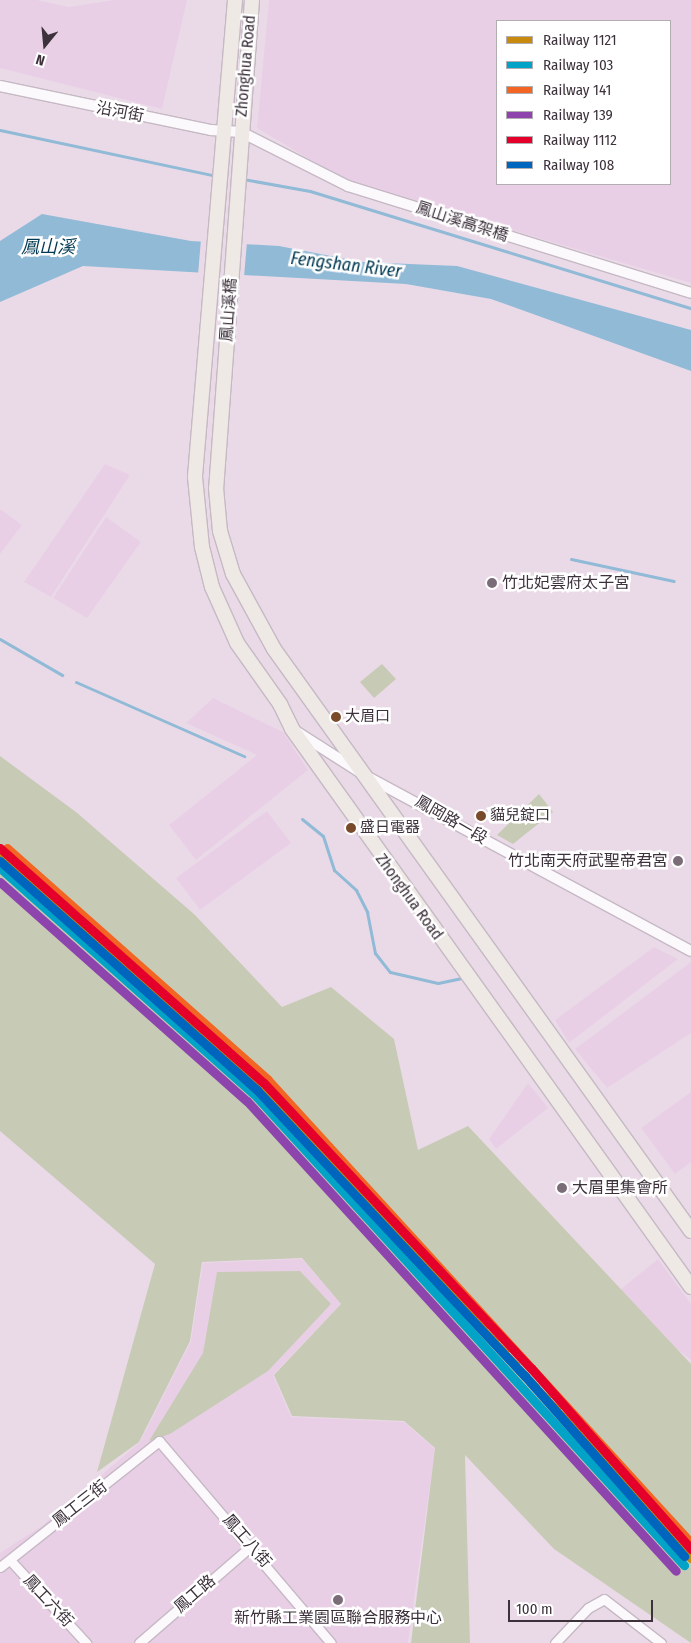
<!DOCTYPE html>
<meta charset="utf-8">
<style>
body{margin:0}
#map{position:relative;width:691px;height:1643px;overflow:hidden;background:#eadae8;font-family:"Fira Sans Condensed","Noto Sans TC",sans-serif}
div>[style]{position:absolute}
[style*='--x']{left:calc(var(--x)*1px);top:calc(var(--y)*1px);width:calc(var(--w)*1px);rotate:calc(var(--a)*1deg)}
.built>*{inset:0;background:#e9cfe6}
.green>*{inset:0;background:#c7cbb5}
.water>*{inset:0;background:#90bad6}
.pier>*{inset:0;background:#eadae8}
.stream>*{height:3px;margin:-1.5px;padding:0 1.5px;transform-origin:1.5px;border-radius:1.5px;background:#90bad6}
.roads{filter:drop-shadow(1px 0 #c5b9c4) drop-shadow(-1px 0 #c5b9c4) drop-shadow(0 1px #c5b9c4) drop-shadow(0 -1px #c5b9c4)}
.minor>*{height:9px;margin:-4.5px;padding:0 4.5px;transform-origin:4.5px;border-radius:4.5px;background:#fcf9fc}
.tertiary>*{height:10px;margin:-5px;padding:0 5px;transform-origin:5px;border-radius:5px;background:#fcf9fc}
.primary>*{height:14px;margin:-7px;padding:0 7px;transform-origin:7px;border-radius:7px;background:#efe9e5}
.rail-1>*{height:9px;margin:-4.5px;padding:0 4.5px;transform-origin:4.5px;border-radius:4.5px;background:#c8890f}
.rail-2>*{height:9px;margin:-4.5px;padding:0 4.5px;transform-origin:4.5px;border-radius:4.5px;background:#03a3c7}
.rail-3>*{height:9px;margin:-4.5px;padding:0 4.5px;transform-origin:4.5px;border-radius:4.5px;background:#f26522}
.rail-4>*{height:9px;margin:-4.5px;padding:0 4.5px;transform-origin:4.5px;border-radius:4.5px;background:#8e44ad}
.rail-5>*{height:9px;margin:-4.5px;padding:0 4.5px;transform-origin:4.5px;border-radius:4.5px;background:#e4002b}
.rail-6>*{height:9px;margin:-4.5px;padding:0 4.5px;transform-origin:4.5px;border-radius:4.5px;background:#0065bd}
.dots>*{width:14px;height:14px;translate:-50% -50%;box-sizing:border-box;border:2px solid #fff;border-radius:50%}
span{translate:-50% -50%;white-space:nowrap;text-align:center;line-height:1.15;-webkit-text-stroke:5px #fff;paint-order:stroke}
.bus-label{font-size:15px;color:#3d323c}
.left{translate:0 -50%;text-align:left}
.street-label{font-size:16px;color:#3d323c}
.poi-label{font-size:16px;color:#3d323c}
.right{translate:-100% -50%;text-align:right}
.water-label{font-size:18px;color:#003952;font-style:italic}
.legend{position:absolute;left:496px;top:20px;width:175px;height:165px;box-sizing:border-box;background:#fff;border:1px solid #b1adb1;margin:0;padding:6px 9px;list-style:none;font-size:15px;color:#3d323c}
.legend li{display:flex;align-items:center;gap:10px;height:25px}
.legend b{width:25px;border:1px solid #b1adb1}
.north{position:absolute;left:20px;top:20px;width:50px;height:50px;-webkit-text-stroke:4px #fff;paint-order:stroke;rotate:197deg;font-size:14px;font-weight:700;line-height:20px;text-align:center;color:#3d323c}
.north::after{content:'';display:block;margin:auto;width:18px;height:22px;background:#3d323c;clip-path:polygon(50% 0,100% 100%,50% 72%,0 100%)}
.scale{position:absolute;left:508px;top:1600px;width:145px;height:22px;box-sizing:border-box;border:2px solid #3d323c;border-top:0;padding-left:6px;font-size:15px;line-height:18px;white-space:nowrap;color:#3d323c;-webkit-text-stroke:4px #fff;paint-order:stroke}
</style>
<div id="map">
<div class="built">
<div style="clip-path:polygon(0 0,37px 0,69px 7px,114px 0,187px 0,162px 109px,0 68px)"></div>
<div style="clip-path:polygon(evenodd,269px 0,691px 0,691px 283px,346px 181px,257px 128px,269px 0,497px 21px,670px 21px,670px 184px,497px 184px,497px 21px)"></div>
<div style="clip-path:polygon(105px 464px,130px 475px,51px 597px,24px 582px)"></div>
<div style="clip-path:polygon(0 509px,22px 525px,0 554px)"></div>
<div style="clip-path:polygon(106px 517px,141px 542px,87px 618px,53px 598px)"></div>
<div style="clip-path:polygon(213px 698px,283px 732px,308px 770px,196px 860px,169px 825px,257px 755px,186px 723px)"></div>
<div style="clip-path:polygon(267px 811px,291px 843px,200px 910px,176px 878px)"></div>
<div style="clip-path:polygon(654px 947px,678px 959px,569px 1043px,555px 1020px)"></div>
<div style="clip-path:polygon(691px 962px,691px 1033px,607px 1088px,575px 1049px)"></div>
<div style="clip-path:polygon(528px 1083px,548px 1108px,496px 1149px,489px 1139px)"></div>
<div style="clip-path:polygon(691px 1092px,691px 1162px,675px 1174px,641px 1128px)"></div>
<div style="clip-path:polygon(302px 1259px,341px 1304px,273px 1375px,291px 1417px,404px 1422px,435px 1449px,408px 1643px,0 1643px,0 1553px,43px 1525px,140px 1442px,191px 1341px,203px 1263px)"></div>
<div style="clip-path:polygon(658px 1259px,691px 1304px,691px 1360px,611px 1297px)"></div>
</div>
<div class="green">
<div style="clip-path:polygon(382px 664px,396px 679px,374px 698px,360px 682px)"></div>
<div style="clip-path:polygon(0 756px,76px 812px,194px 914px,282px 1007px,331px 987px,394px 1039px,418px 1150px,468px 1126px,691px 1364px,691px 1643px,554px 1549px,465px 1455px,470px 1643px,411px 1643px,435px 1448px,404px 1421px,292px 1416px,274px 1375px,341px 1304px,302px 1258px,202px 1262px,190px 1341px,139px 1442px,97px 1472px,155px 1264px,0 1131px)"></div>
<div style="clip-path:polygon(539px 794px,553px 812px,513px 844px,497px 835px)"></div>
<div style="clip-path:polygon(300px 1271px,331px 1304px,268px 1371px,170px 1434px,149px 1441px,203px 1353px,217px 1272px)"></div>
</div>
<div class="water">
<div style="clip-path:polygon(42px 214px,191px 241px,279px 246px,362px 262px,457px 266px,691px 330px,691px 371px,491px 299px,406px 284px,83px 266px,0 302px,0 241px)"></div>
</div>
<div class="pier">
<div style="clip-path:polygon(201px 239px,247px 242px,244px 277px,198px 275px)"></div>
</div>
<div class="stream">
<div style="--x:0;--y:130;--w:222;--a:12"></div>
<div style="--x:243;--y:179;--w:68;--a:10.2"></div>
<div style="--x:310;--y:191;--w:399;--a:17.1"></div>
<div style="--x:571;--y:559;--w:105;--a:12.1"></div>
<div style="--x:0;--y:639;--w:72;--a:30.1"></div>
<div style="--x:76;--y:682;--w:184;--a:23.8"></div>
<div style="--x:302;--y:819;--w:27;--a:39"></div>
<div style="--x:323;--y:836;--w:36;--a:72"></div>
<div style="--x:334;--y:870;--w:30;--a:42"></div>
<div style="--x:356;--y:890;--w:25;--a:63"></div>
<div style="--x:367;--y:912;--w:42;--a:79"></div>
<div style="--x:375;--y:953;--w:24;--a:52"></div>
<div style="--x:390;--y:972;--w:49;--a:12.9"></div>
<div style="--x:438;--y:983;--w:29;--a:-12"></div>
<div style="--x:509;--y:1021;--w:14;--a:56"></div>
</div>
<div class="roads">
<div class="minor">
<div style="--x:10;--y:1560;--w:113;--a:47.5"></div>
<div style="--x:0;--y:1567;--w:203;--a:-38.4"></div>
<div style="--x:159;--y:1441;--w:265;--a:49.6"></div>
<div style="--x:139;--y:1643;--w:150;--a:-40.9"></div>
<div style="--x:555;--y:1643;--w:48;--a:-46.7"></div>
<div style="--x:588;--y:1608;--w:18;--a:-29"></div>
<div style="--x:604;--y:1599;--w:72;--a:37.7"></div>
</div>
<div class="tertiary">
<div style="--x:0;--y:86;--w:216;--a:11.8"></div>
<div style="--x:211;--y:130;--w:30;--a:4"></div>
<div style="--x:241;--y:132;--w:120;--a:26.8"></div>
<div style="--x:348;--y:186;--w:359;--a:17.3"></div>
<div style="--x:297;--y:732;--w:82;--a:32.5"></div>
<div style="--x:366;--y:776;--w:369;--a:28.3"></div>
</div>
<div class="primary">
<div style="--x:235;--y:0;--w:479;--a:94.8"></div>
<div style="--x:195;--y:477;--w:70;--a:84.3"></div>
<div style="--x:202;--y:547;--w:41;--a:76"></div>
<div style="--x:212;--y:587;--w:61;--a:65.9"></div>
<div style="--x:237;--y:643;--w:75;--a:54.8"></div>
<div style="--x:280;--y:704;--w:28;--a:64"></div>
<div style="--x:292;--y:729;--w:686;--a:54.43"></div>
<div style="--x:252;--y:0;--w:489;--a:94.2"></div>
<div style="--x:216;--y:488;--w:43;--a:84.7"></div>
<div style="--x:220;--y:531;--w:45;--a:73.2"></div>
<div style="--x:233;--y:574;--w:85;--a:61.3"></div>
<div style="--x:274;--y:649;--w:716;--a:54.38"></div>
</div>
</div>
<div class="rail-1">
<div style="--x:0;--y:855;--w:349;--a:41.6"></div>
<div style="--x:261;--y:1087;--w:638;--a:47.61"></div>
</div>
<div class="rail-2">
<div style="--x:0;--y:868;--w:340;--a:41.7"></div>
<div style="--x:254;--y:1094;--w:638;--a:47.61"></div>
</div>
<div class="rail-3">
<div style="--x:7;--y:848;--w:349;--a:41.6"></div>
<div style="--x:268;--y:1080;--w:627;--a:47.58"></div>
</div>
<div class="rail-4">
<div style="--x:0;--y:882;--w:330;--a:41.6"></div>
<div style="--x:247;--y:1101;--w:636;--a:47.61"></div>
</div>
<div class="rail-5">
<div style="--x:0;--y:848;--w:353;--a:41.7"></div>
<div style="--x:264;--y:1083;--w:391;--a:46.9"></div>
<div style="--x:531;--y:1368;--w:242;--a:48.5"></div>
</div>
<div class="rail-6">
<div style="--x:0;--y:861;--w:344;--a:41.7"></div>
<div style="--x:257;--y:1090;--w:391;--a:46.9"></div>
<div style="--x:524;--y:1375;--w:242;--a:48.5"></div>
</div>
<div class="dots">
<div style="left:492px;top:583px;background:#7a6d78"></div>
<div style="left:336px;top:717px;background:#7a4b2a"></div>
<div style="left:481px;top:816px;background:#7a4b2a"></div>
<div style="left:351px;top:828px;background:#7a4b2a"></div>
<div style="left:678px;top:861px;background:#7a6d78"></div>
<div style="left:562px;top:1188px;background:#7a6d78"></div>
<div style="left:338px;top:1600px;background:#7a6d78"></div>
</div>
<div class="bus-label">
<span class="left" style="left:345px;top:717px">大眉口</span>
<span class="left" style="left:490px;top:816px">貓兒錠口</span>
<span class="left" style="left:360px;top:828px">盛日電器</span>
</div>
<div class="street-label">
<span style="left:246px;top:66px;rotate:-85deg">Zhonghua Road</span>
<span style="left:120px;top:112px;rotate:11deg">沿河街</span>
<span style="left:462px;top:222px;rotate:18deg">鳳山溪高架橋</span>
<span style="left:229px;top:310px;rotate:-86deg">鳳山溪橋</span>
<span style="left:451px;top:820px;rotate:30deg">鳳岡路一段</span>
<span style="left:409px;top:897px;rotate:54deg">Zhonghua Road</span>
<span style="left:80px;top:1504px;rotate:-38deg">鳳工三街</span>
<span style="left:247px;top:1541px;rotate:49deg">鳳工八街</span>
<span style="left:195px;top:1594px;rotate:-41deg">鳳工路</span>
<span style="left:48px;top:1601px;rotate:47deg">鳳工六街</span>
</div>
<div class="poi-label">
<span class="left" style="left:502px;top:583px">竹北妃雲府太子宮</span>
<span class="right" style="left:668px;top:861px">竹北南天府武聖帝君宮</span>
<span class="left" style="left:572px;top:1188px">大眉里集會所</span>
<span style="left:338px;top:1618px">新竹縣工業園區聯合服務中心</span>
</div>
<div class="water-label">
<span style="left:48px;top:247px">鳳山溪</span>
<span style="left:346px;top:265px;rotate:7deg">Fengshan River</span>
</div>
<ul class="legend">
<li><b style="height:6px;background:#c8890f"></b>Railway 1121</li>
<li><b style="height:6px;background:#03a3c7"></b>Railway 103</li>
<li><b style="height:6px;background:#f26522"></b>Railway 141</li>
<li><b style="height:6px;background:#8e44ad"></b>Railway 139</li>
<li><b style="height:6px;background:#e4002b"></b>Railway 1112</li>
<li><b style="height:6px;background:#0065bd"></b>Railway 108</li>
</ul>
<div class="north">N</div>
<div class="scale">100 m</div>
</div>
